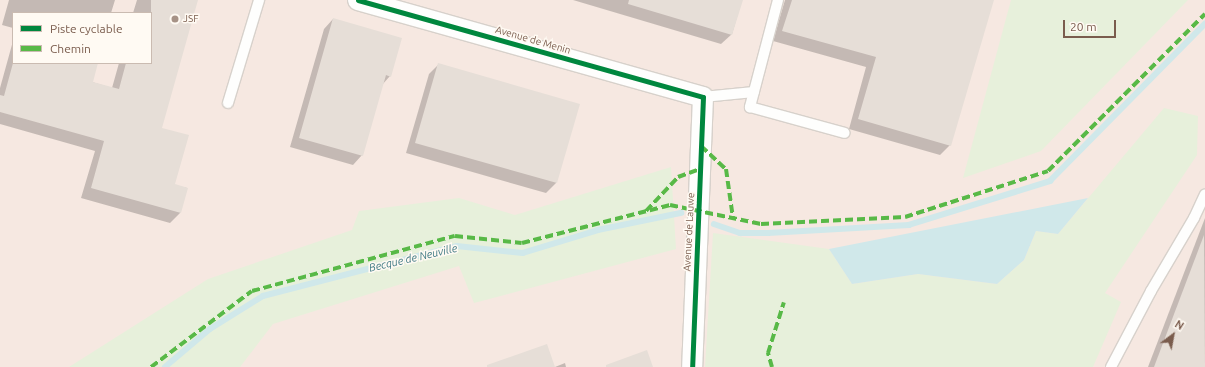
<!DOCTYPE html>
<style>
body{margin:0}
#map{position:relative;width:1205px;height:367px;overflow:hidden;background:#f9f5f0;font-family:Ubuntu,sans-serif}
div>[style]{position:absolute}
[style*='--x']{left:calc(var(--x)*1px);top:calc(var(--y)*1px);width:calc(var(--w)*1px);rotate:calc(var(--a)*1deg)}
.commercial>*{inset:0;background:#f6e8e1}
.green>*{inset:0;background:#e7f0db}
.water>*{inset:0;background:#d0e8ea}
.shadow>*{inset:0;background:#0003}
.stream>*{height:5.5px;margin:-2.75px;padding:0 2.75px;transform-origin:2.75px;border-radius:2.75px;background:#d0e8ea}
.building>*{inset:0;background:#e6ded7}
.roads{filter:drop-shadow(1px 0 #d7d1cb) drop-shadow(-1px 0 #d7d1cb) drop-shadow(0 1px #d7d1cb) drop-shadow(0 -1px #d7d1cb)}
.service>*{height:10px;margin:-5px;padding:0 5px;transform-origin:5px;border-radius:5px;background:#fefefd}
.minor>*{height:20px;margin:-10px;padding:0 10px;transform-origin:10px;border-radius:10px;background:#fefefd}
.quiet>*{height:4px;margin-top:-2px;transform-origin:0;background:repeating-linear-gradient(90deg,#58b947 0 8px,transparent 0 12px)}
.cycleway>*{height:5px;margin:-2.5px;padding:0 2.5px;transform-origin:2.5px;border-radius:2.5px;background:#00873e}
.dots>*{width:11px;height:11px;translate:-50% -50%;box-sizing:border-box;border:2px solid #fffaf3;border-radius:50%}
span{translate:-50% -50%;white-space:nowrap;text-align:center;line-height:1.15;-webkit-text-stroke:3px #fffaf3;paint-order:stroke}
.poi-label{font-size:10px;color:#7a5c4d}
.left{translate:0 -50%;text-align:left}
.street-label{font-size:10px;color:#7a5c4d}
.water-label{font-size:11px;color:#437c86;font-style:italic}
.legend{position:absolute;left:12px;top:12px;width:140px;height:52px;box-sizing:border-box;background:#fffaf3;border:1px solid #cabbb1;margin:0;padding:5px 7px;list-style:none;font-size:12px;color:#7a5c4d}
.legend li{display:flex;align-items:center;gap:8px;height:20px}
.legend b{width:20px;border:1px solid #cabbb1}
.north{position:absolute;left:1153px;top:315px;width:40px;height:40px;-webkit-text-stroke:3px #fffaf3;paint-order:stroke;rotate:32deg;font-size:11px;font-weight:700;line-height:16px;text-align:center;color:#7a5c4d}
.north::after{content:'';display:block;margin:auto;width:14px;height:18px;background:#7a5c4d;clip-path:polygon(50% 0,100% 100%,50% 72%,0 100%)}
.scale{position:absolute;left:1063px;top:20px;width:53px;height:18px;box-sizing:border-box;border:2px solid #7a5c4d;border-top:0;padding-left:5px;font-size:12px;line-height:14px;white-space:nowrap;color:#7a5c4d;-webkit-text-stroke:3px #fffaf3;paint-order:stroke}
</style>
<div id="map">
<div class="commercial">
<div style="clip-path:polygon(evenodd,0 0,1205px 0,1205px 367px,0 367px,0 0,13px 13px,151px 13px,151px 63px,13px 63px,13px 13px)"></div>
</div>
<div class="green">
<div style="clip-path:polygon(1011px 0,1188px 0,1041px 151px,963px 178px)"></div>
<div style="clip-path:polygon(1164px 108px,1198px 116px,1197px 155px,1105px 293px,1121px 302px,1093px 367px,705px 367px,713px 233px,829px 249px,852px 284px,918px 274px,997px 284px,1024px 260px,1036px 231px,1058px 234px)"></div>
<div style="clip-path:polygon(671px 167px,676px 249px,474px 303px,459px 266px,273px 324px,240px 367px,69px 367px,208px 279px,352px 230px,359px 211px,459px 198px,515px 215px)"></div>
</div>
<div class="water">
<div style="clip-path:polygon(1088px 198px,1058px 234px,1036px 231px,1024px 260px,997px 284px,918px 274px,852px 284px,829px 249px)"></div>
</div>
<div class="shadow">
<div style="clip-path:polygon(9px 0,115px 0,111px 13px,13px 13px,13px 28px,2px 25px)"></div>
<div style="clip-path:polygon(137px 0,197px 0,161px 128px,174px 185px,187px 188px,180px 213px,170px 223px,81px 198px,95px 151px,0 124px,0 88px,13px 41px,13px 63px,97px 63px,92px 82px,112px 88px,119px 63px,151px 63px,151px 13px,133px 13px)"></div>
<div style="clip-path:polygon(573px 0,742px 0,732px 34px,721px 44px)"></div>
<div style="clip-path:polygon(785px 0,993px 0,950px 145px,940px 155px,849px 129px,866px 67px,773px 41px)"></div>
<div style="clip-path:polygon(333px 19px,390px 76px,382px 85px,362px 155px,353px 165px,290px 147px,324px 29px)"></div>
<div style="clip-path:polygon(439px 64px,578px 105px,556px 183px,546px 193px,406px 153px,429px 74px)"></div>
<div style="clip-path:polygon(1205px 218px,1205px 367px,1148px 367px)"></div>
<div style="clip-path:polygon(565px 363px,566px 367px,555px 367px)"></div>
</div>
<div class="stream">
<div style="--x:714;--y:224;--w:28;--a:19"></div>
<div style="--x:740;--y:233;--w:28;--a:0"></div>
<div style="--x:768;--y:233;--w:141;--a:-3.2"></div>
<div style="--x:909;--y:225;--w:148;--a:-17.3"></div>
<div style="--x:1050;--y:181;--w:221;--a:-45.4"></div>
<div style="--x:165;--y:367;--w:59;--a:-40.2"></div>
<div style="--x:210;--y:329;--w:62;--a:-31.9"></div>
<div style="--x:263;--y:296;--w:200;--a:-14.5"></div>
<div style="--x:457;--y:246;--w:66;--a:6.1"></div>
<div style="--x:523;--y:253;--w:78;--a:-17"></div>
<div style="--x:598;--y:230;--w:85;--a:-11.6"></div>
</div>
<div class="building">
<div style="clip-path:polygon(151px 0,198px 0,162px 128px,189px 135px,175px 184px,188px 188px,181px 213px,91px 188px,104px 141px,0 112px,0 95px,4px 96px,13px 63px,98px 63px,93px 82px,119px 89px,126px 63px,151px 63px)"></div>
<div style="clip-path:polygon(629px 0,743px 0,732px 35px,628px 4px)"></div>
<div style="clip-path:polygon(792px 0,994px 0,951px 146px,858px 119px,876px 57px,782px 31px)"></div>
<div style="clip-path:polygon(333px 18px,402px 38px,391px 77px,386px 75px,363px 156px,299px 138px)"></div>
<div style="clip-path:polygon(438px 63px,580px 104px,557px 183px,415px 143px)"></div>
<div style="clip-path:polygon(1204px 235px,1205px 367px,1154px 367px)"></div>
<div style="clip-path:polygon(547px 344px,555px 367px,487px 367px,487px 365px)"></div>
<div style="clip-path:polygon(647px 350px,653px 367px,606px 367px,606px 365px)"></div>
</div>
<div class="roads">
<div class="service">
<div style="--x:778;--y:0;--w:111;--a:104.7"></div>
<div style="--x:750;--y:107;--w:98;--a:15.3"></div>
<div style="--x:703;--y:97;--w:51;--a:-5.6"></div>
<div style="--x:228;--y:103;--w:108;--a:-73.2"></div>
<div style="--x:1111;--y:367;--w:86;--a:-62.2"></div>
<div style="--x:1151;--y:291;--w:85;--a:-59.5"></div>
<div style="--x:1194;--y:218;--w:26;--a:-65"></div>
</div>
<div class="minor">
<div style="--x:358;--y:0;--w:358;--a:15.7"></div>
<div style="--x:703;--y:97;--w:270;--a:92.3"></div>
</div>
</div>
<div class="quiet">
<div style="--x:701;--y:146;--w:34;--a:43"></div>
<div style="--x:726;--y:169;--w:49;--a:81.9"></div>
<div style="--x:646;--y:211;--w:47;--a:-46.7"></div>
<div style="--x:678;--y:177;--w:23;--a:-20"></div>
<div style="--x:151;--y:367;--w:126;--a:-37"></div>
<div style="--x:252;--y:291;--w:210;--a:-15.2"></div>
<div style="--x:455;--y:236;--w:67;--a:6"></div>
<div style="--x:522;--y:243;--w:153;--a:-14.4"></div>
<div style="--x:670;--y:205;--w:93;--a:11.8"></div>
<div style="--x:761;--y:224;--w:144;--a:-2.8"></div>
<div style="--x:905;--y:217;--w:150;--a:-17.8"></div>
<div style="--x:1048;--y:171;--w:222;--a:-45"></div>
<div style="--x:772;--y:367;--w:15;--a:-106"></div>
<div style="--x:768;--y:353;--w:53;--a:-72.6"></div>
</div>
<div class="cycleway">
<div style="--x:358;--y:0;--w:358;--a:15.7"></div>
<div style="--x:703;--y:97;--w:270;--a:92.3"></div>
</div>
<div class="dots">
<div style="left:175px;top:19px;background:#a69286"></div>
</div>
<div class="poi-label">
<span class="left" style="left:183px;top:19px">JSF</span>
</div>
<div class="street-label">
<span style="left:533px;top:40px;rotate:16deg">Avenue de Menin</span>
<span style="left:689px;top:232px;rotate:-87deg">Avenue de Lauwe</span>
</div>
<div class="water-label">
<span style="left:413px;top:258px;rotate:-13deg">Becque de Neuville</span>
</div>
<ul class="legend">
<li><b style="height:5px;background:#00873e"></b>Piste cyclable</li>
<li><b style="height:5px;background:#58b947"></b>Chemin</li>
</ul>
<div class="north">N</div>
<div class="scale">20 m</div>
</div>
